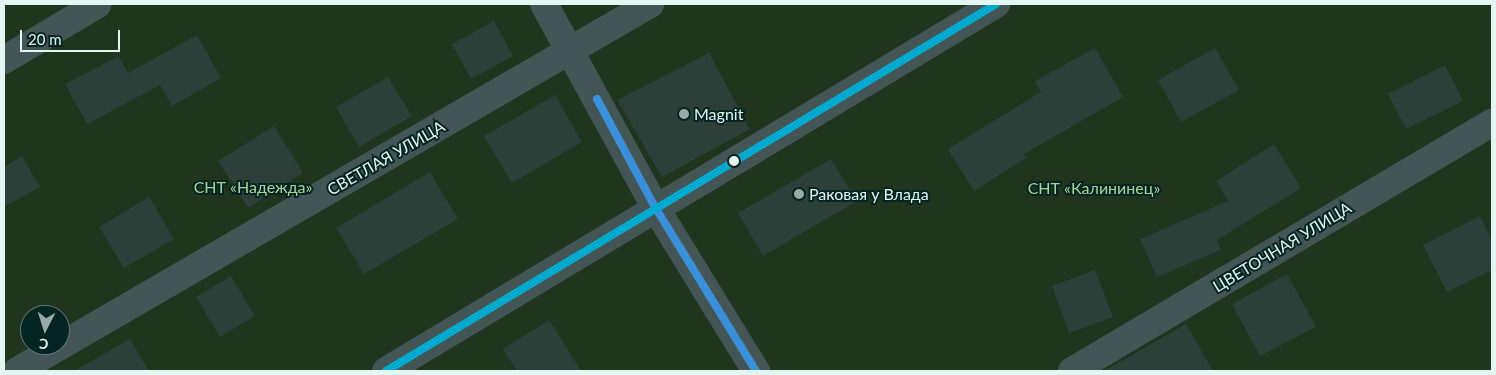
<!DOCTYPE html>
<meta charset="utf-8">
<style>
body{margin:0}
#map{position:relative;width:1496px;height:375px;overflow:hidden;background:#0b1d1b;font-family:Lato,sans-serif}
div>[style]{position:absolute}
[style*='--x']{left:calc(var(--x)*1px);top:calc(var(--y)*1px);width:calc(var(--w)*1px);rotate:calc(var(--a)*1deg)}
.green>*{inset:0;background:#21341e}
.building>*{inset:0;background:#2e3e39}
.minor>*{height:28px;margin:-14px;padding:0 14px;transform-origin:14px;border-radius:14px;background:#445556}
.bus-1>*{height:8px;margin:-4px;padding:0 4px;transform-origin:4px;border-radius:4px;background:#3a90db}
.bus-2>*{height:8px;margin:-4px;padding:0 4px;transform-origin:4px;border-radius:4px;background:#00a9ce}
.dots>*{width:14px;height:14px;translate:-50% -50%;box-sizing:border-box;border:2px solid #032521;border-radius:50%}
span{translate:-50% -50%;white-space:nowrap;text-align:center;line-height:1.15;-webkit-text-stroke:4px #032521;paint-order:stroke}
.poi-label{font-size:16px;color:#e4f6f2}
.left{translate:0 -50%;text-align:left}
.street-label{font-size:16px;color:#e4f6f2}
.park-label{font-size:16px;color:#abd49b}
.frame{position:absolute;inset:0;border:5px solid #e4f6f2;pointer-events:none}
.north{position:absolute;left:20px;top:305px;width:50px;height:50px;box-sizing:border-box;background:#032521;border:1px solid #5d7975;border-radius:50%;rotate:185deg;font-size:14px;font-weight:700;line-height:20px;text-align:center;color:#e4f6f2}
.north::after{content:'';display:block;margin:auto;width:18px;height:22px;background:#98aaa7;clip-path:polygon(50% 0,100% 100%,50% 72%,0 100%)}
.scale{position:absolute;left:20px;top:30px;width:100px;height:22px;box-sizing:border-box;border:2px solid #e4f6f2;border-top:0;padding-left:6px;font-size:15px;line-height:18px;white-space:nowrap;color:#e4f6f2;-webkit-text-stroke:4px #032521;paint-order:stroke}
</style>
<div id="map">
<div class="green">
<div style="clip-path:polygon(evenodd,4px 4px,1492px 4px,1492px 371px,4px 371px,4px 4px,30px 315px,60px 315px,60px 345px,30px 345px,30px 315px)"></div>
</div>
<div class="building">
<div style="clip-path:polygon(494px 21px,513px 56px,471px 79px,452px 44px)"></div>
<div style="clip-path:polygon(197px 35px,221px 78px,172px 106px,160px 85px,87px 124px,65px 84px,119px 56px,128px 73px)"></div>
<div style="clip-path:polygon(1095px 48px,1123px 97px,1024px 154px,1026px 158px,974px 191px,948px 149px,1041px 92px,1035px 81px)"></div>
<div style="clip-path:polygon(1215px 48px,1239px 90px,1181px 122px,1158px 80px)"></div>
<div style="clip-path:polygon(709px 53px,750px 129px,662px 177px,617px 100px)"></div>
<div style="clip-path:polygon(1445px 65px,1463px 101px,1406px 129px,1388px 94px)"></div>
<div style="clip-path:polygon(388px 77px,412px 116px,359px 147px,336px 107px)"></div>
<div style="clip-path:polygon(555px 95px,582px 142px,512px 183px,484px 136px)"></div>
<div style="clip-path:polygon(274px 126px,303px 173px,248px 208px,218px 161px)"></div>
<div style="clip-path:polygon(1274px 144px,1301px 188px,1217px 240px,1221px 250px,1157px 277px,1140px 239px,1228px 201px,1216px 181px)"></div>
<div style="clip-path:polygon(22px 156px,40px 187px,4px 207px,4px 167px)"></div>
<div style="clip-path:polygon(831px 159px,857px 201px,763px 256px,738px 213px)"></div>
<div style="clip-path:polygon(430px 172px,458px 219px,364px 274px,336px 228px)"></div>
<div style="clip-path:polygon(149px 197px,174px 239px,124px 268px,99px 227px)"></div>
<div style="clip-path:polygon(1480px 216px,1492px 240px,1492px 270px,1447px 292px,1423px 245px)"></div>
<div style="clip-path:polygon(1095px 270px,1113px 317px,1069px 333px,1052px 286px)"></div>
<div style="clip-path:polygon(1287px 274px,1316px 327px,1260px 356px,1232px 304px)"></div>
<div style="clip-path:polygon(231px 276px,255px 316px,220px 337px,196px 297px)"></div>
<div style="clip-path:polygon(549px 320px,581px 371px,517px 371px,503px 349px)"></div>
<div style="clip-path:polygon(1186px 324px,1213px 371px,1104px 371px)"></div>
<div style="clip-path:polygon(130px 339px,149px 371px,74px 371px)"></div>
</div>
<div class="minor">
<div style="--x:544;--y:4;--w:231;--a:61.3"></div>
<div style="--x:655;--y:207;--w:193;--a:58.4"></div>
<div style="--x:4;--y:60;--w:109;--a:-30.8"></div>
<div style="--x:17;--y:371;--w:732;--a:-30.1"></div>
<div style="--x:386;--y:371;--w:712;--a:-31.03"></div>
<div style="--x:1072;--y:371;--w:488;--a:-30.6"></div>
</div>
<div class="bus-1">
<div style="--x:597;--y:99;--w:123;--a:61.8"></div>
<div style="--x:655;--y:207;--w:193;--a:58.4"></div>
</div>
<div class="bus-2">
<div style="--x:386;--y:371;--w:712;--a:-31.03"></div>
</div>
<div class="dots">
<div style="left:684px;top:114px;background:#98aaa7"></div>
<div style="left:734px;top:161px;background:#e4f6f2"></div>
<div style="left:799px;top:194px;background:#98aaa7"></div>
</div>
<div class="poi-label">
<span class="left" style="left:694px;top:114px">Magnit</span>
<span class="left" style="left:809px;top:194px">Раковая у Влада</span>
</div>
<div class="street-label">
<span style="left:386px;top:158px;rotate:-30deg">СВЕТЛАЯ УЛИЦА</span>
<span style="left:1282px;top:247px;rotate:-31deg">ЦВЕТОЧНАЯ УЛИЦА</span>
</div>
<div class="park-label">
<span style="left:253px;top:187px">СНТ «Надежда»</span>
<span style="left:1094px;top:188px">СНТ «Калининец»</span>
</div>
<div class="frame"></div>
<div class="north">С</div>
<div class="scale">20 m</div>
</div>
